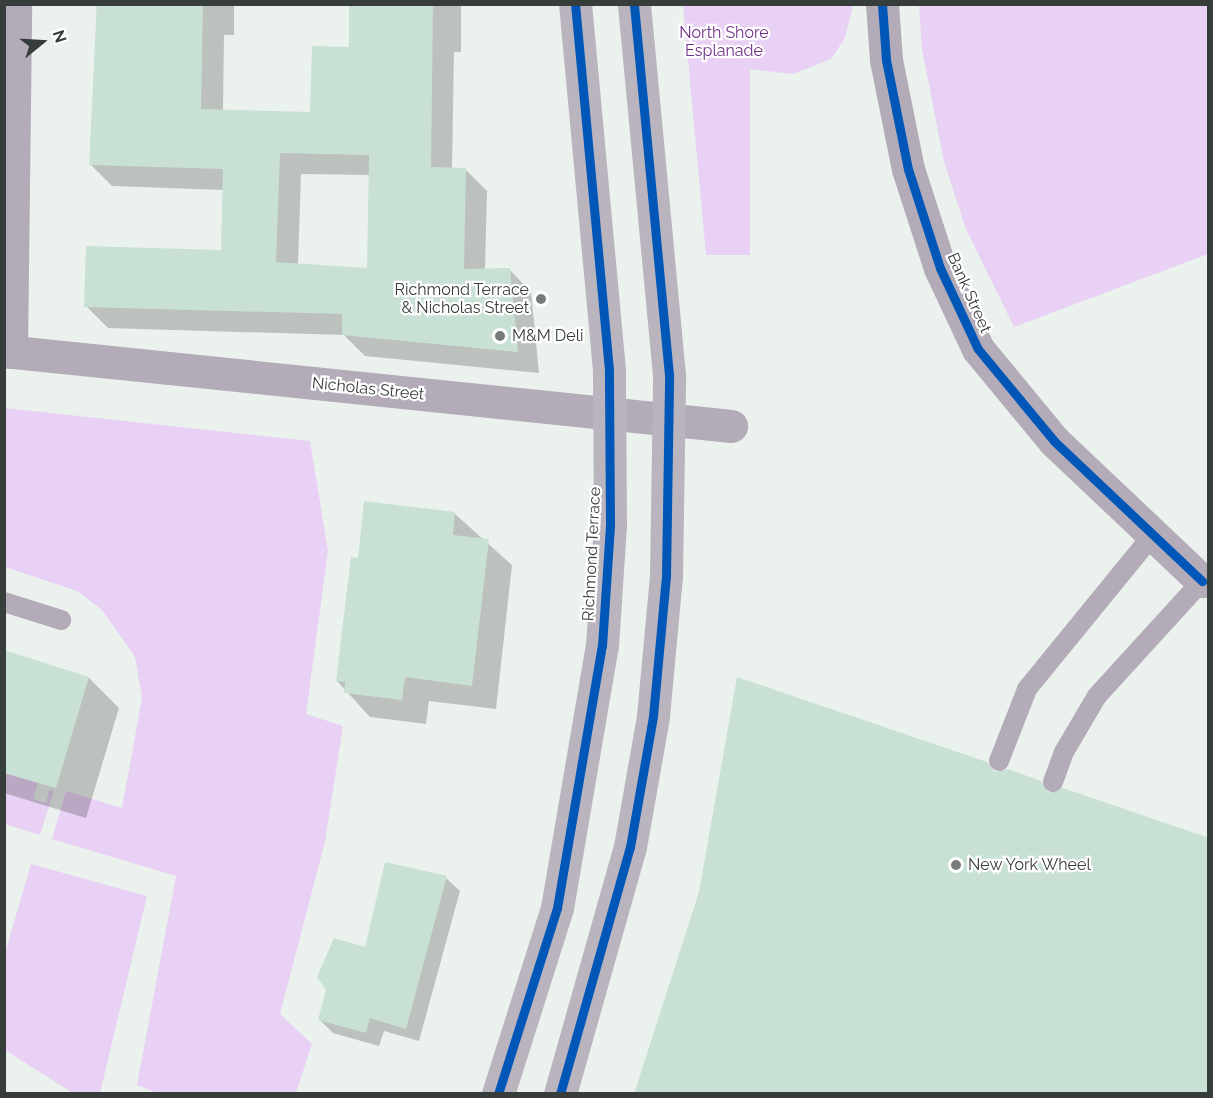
<!DOCTYPE html>
<style>
body{margin:0}
#map{position:relative;width:1213px;height:1098px;overflow:hidden;background:#ebf2ee;font-family:Raleway,sans-serif}
div>[style]{position:absolute}
[style*='--x']{left:calc(var(--x)*1px);top:calc(var(--y)*1px);width:calc(var(--w)*1px);rotate:calc(var(--a)*1deg)}
.green>*{inset:0;background:#e8d1f5}
.shadow>*{inset:0;background:#0003}
.building>*{inset:0;background:#c9e0d5}
.lane>*{height:20px;margin:-10px;padding:0 10px;transform-origin:10px;border-radius:10px;background:#b3abb8}
.street>*{height:33px;margin:-16.5px;padding:0 16.5px;transform-origin:16.5px;border-radius:16.5px;background:#b3abb8}
.secondary>*{height:33px;margin:-16.5px;padding:0 16.5px;transform-origin:16.5px;border-radius:16.5px;background:#bab4bf}
.cycleway>*{height:9px;margin:-4.5px;padding:0 4.5px;transform-origin:4.5px;border-radius:4.5px;background:#0057b8}
.dots>*{width:16px;height:16px;translate:-50% -50%;box-sizing:border-box;border:3px solid #fff;border-radius:50%}
span{translate:-50% -50%;white-space:nowrap;text-align:center;line-height:1.15;-webkit-text-stroke:4.5px #fff;paint-order:stroke}
.park-label{font-size:16px;color:#6f3188}
.poi-label{font-size:16px;color:#373d3a}
.right{translate:-100% -50%;text-align:right}
.left{translate:0 -50%;text-align:left}
.street-label{font-size:16px;color:#373d3a}
.frame{position:absolute;inset:0;border:6px solid #373d3a;pointer-events:none}
.north{position:absolute;left:12px;top:12px;width:60px;height:60px;-webkit-text-stroke:4px #fff;paint-order:stroke;rotate:72deg;font-size:16px;font-weight:700;line-height:24px;text-align:center;color:#373d3a}
.north::after{content:'';display:block;margin:auto;width:21px;height:27px;background:#373d3a;clip-path:polygon(50% 0,100% 100%,50% 72%,0 100%)}
</style>
<div id="map">
<div class="green">
<div style="clip-path:polygon(683px 5px,853px 5px,845px 38px,831px 59px,793px 74px,750px 69px,750px 255px,706px 255px)"></div>
<div style="clip-path:polygon(919px 5px,1208px 5px,1208px 254px,1014px 327px,966px 229px,944px 162px,922px 49px)"></div>
<div style="clip-path:polygon(5px 408px,310px 441px,328px 551px,306px 714px,343px 726px,325px 842px,280px 1014px,312px 1044px,296px 1093px,157px 1093px,137px 1085px,176px 876px,52px 839px,66px 791px,122px 808px,142px 698px,135px 657px,102px 610px,77px 591px,5px 567px)"></div>
<div style="clip-path:polygon(4px 773px,38px 783px,33px 799px,46px 803px,49px 790px,54px 791px,40px 835px,5px 824px)"></div>
<div style="clip-path:polygon(31px 864px,147px 896px,100px 1093px,73px 1093px,5px 1050px,5px 953px)"></div>
</div>
<div class="shadow">
<div style="clip-path:polygon(evenodd,97px 4px,234px 4px,234px 35px,224px 35px,223px 111px,311px 114px,350px 48px,351px 4px,461px 4px,461px 52px,454px 52px,452px 169px,465px 169px,487px 191px,485px 270px,510px 270px,531px 292px,539px 373px,365px 356px,344px 335px,108px 328px,86px 306px,222px 251px,224px 190px,112px 186px,90px 164px,97px 4px,301px 174px,371px 175px,369px 269px,298px 265px,301px 174px)"></div>
<div style="clip-path:polygon(455px 514px,512px 565px,496px 709px,429px 701px,426px 724px,370px 717px,337px 681px,359px 559px)"></div>
<div style="clip-path:polygon(4px 652px,89px 678px,119px 708px,86px 818px,4px 793px)"></div>
<div style="clip-path:polygon(446px 878px,460px 891px,419px 1041px,384px 1031px,379px 1046px,333px 1033px,319px 1019px,328px 990px,319px 976px,335px 940px,366px 949px)"></div>
</div>
<div class="building">
<div style="clip-path:polygon(evenodd,97px 4px,203px 4px,201px 109px,310px 112px,312px 46px,349px 47px,349px 4px,433px 4px,431px 167px,466px 168px,464px 269px,510px 268px,518px 352px,342px 335px,342px 314px,84px 307px,86px 246px,221px 250px,223px 169px,89px 165px,97px 4px,280px 153px,369px 155px,367px 268px,276px 262px,280px 153px)"></div>
<div style="clip-path:polygon(364px 501px,455px 512px,453px 535px,489px 539px,472px 686px,405px 677px,402px 700px,344px 693px,345px 682px,336px 681px,351px 557px,358px 558px)"></div>
<div style="clip-path:polygon(4px 650px,89px 677px,56px 788px,4px 773px)"></div>
<div style="clip-path:polygon(737px 677px,987px 762px,995px 772px,1008px 769px,1041px 781px,1049px 793px,1063px 788px,1209px 838px,1209px 1094px,634px 1094px,699px 892px)"></div>
<div style="clip-path:polygon(385px 862px,447px 876px,406px 1029px,370px 1018px,366px 1033px,318px 1020px,326px 990px,317px 977px,334px 938px,365px 947px)"></div>
</div>
<div class="lane">
<div style="--x:4;--y:602;--w:60;--a:17.5"></div>
<div style="--x:999;--y:761;--w:77;--a:-68.7"></div>
<div style="--x:1027;--y:689;--w:198;--a:-50.8"></div>
<div style="--x:1053;--y:782;--w:32;--a:-70"></div>
<div style="--x:1064;--y:752;--w:65;--a:-59.5"></div>
<div style="--x:1097;--y:696;--w:156;--a:-47.6"></div>
</div>
<div class="street">
<div style="--x:882;--y:4;--w:56;--a:85.9"></div>
<div style="--x:886;--y:60;--w:111;--a:78.6"></div>
<div style="--x:908;--y:169;--w:104;--a:72.1"></div>
<div style="--x:940;--y:268;--w:89;--a:64.9"></div>
<div style="--x:978;--y:349;--w:119;--a:50.4"></div>
<div style="--x:1054;--y:441;--w:204;--a:43.4"></div>
<div style="--x:4;--y:351;--w:731;--a:5.89"></div>
<div style="--x:11;--y:352;--w:348;--a:-89.3"></div>
</div>
<div class="secondary">
<div style="--x:498;--y:1094;--w:195;--a:-72.4"></div>
<div style="--x:557;--y:908;--w:266;--a:-80.3"></div>
<div style="--x:602;--y:646;--w:122;--a:-86.2"></div>
<div style="--x:610;--y:524;--w:154;--a:-90.4"></div>
<div style="--x:609;--y:370;--w:368;--a:-95.3"></div>
<div style="--x:560;--y:1094;--w:257;--a:-74.2"></div>
<div style="--x:630;--y:847;--w:133;--a:-80"></div>
<div style="--x:653;--y:716;--w:141;--a:-84.7"></div>
<div style="--x:666;--y:576;--w:201;--a:-89.1"></div>
<div style="--x:669;--y:375;--w:373;--a:-95.4"></div>
</div>
<div class="cycleway">
<div style="--x:882;--y:4;--w:56;--a:85.9"></div>
<div style="--x:886;--y:60;--w:111;--a:78.6"></div>
<div style="--x:908;--y:169;--w:104;--a:72.1"></div>
<div style="--x:940;--y:268;--w:89;--a:64.9"></div>
<div style="--x:978;--y:349;--w:119;--a:50.4"></div>
<div style="--x:1054;--y:441;--w:204;--a:43.4"></div>
<div style="--x:498;--y:1094;--w:195;--a:-72.4"></div>
<div style="--x:557;--y:908;--w:266;--a:-80.3"></div>
<div style="--x:602;--y:646;--w:122;--a:-86.2"></div>
<div style="--x:610;--y:524;--w:154;--a:-90.4"></div>
<div style="--x:609;--y:370;--w:368;--a:-95.3"></div>
<div style="--x:560;--y:1094;--w:257;--a:-74.2"></div>
<div style="--x:630;--y:847;--w:133;--a:-80"></div>
<div style="--x:653;--y:716;--w:141;--a:-84.7"></div>
<div style="--x:666;--y:576;--w:201;--a:-89.1"></div>
<div style="--x:669;--y:375;--w:373;--a:-95.4"></div>
</div>
<div class="dots">
<div style="left:541px;top:299px;background:#767c79"></div>
<div style="left:500px;top:336px;background:#767c79"></div>
<div style="left:956px;top:865px;background:#767c79"></div>
</div>
<div class="park-label">
<span style="left:724px;top:42px">North Shore<br>Esplanade</span>
</div>
<div class="poi-label">
<span class="right" style="left:529px;top:299px">Richmond Terrace<br>&amp; Nicholas Street</span>
<span class="left" style="left:512px;top:336px">M&amp;M Deli</span>
<span class="left" style="left:968px;top:865px">New York Wheel</span>
</div>
<div class="street-label">
<span style="left:969px;top:293px;rotate:66deg">Bank Street</span>
<span style="left:368px;top:389px;rotate:6deg">Nicholas Street</span>
<span style="left:592px;top:554px;rotate:-87deg">Richmond Terrace</span>
</div>
<div class="frame"></div>
<div class="north">N</div>
</div>
